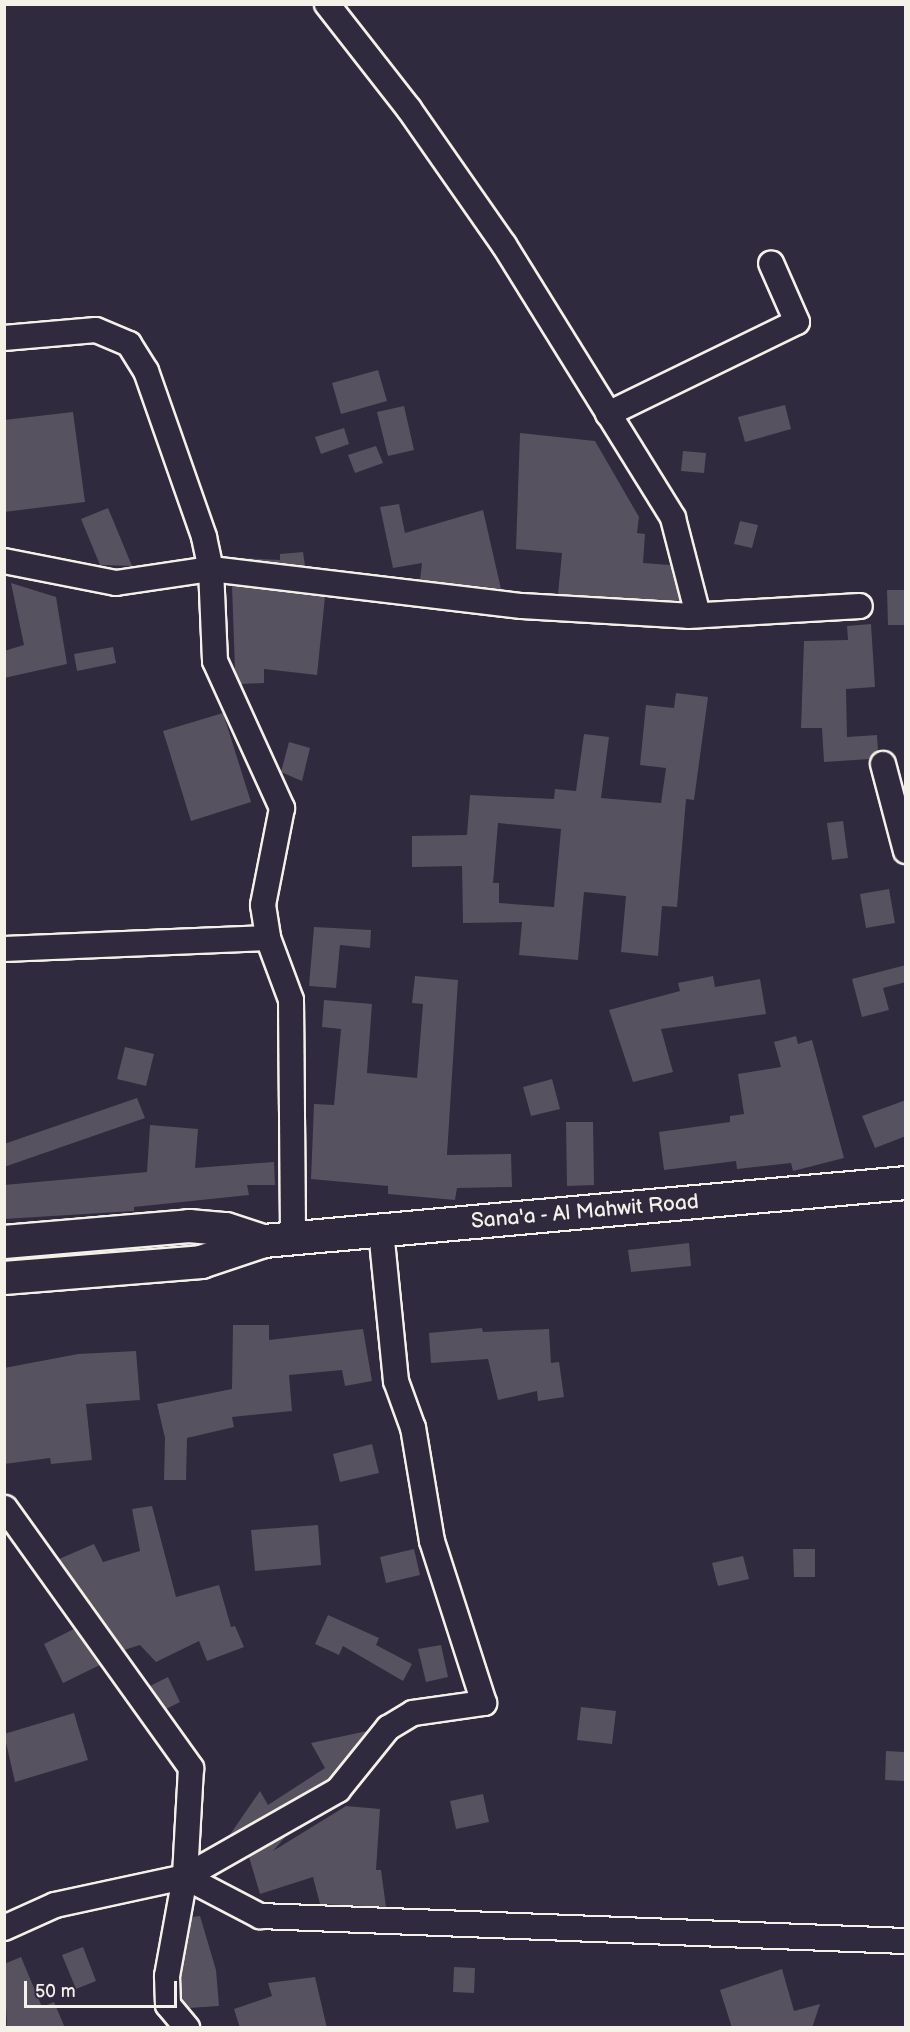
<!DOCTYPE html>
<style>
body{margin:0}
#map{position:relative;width:910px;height:2032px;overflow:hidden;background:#2f2a3d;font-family:"Balsamiq Sans",sans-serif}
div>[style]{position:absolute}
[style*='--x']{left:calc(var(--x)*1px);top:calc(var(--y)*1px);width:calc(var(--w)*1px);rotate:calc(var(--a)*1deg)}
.building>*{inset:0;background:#56525f}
.roads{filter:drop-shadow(2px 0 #f4f1e8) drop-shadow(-2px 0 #f4f1e8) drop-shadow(0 2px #f4f1e8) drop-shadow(0 -2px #f4f1e8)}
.minor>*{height:24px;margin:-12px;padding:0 12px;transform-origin:12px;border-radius:12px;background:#2f2a3d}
.major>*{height:32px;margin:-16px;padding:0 16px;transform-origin:16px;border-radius:16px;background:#2f2a3d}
span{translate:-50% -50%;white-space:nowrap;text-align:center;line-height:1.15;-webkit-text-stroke:4.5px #2f2a3d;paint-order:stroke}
.street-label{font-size:21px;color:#f4f1e8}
.frame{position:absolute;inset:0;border:6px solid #f4f1e8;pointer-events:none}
.scale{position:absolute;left:24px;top:1981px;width:153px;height:27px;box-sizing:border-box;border:3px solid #f4f1e8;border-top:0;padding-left:8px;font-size:18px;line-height:21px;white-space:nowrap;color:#f4f1e8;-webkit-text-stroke:4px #2f2a3d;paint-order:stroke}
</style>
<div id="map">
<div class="building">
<div style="clip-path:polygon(378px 370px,387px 401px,341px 414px,332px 383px)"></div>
<div style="clip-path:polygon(785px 405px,791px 429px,745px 442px,738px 417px)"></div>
<div style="clip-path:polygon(404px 406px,414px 450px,388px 456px,377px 412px)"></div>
<div style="clip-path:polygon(73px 412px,85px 502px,4px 512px,4px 420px)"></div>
<div style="clip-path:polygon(344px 428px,349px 444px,321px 454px,315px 437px)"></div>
<div style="clip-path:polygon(520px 433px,595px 441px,639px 517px,637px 533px,645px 534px,643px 563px,670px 565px,680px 601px,558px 594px,562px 553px,516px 549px)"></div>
<div style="clip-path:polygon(376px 446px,383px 463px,355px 473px,348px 455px)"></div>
<div style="clip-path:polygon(683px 451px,706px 453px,704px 473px,681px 471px)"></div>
<div style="clip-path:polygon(399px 504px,405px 533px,483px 510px,501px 589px,420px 580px,422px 563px,393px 568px,380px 507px)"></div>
<div style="clip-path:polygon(108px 508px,132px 566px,100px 565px,81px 519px)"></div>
<div style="clip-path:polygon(740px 521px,758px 525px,752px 548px,734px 544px)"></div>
<div style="clip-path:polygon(303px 552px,305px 566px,242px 558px,280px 560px,280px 554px)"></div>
<div style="clip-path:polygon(11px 583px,56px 597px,67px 664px,4px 678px,4px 651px,24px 645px)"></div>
<div style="clip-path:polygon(232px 586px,325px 597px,317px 675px,264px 669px,264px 683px,241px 684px,235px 670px)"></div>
<div style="clip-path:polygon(887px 590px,906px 590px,906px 625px,888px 625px)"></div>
<div style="clip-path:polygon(871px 624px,875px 687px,846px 689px,847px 737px,877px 735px,878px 751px,870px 759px,824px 762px,822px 728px,801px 728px,804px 641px,848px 640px,847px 626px)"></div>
<div style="clip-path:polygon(113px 647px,116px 663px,77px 671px,74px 654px)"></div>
<div style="clip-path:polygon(evenodd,676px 693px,708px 697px,694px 800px,686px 799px,677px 907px,662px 906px,658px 956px,621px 952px,626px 896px,584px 892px,578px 960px,519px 955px,522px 922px,463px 923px,462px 866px,412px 867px,412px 836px,467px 835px,470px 795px,554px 799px,555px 789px,576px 791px,584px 734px,609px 737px,601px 798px,661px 803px,666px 768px,640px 765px,646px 705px,674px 708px,676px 693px,498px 823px,561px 829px,554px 907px,499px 903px,499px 883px,493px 883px,498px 823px)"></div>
<div style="clip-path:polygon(223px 713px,251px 802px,191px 821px,163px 731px)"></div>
<div style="clip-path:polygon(289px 742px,310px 748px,302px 781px,281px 772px)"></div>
<div style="clip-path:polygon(843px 821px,848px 858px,832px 860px,827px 823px)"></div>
<div style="clip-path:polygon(889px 889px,895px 923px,866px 928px,860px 894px)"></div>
<div style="clip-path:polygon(314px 927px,371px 930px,370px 948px,340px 945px,336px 988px,309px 986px)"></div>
<div style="clip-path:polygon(906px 965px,906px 982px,883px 988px,889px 1010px,862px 1017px,852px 979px)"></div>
<div style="clip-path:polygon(415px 976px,458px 980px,447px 1155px,511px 1154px,512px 1187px,457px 1188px,455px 1200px,388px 1194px,388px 1186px,311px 1179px,314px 1104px,334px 1105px,341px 1029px,322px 1027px,324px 1000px,372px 1004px,367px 1073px,417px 1078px,423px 1004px,412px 1003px)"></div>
<div style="clip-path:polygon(713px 976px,715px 987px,760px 979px,766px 1014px,661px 1029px,673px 1072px,633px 1082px,609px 1010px,680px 991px,678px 983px)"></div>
<div style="clip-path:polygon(796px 1036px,798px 1044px,812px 1040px,844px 1158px,793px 1171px,791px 1163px,737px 1169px,736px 1161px,664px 1170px,659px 1132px,730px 1122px,730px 1116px,744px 1114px,738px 1074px,781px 1067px,774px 1042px)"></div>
<div style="clip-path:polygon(125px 1047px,154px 1054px,146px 1086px,117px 1079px)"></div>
<div style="clip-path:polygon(552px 1079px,560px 1109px,531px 1116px,523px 1087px)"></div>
<div style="clip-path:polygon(137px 1098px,145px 1118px,4px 1167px,4px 1144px)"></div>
<div style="clip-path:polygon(906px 1100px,906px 1136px,875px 1148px,862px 1116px)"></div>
<div style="clip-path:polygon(566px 1122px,593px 1122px,594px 1185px,567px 1186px)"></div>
<div style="clip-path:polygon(150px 1125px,198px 1129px,195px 1168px,274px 1162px,275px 1185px,247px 1185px,249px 1195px,134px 1207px,134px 1211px,4px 1219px,4px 1185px,147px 1172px)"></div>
<div style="clip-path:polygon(689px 1243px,691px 1266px,631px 1272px,628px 1250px)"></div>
<div style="clip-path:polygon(233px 1325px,269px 1325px,269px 1340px,363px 1329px,372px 1381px,345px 1386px,342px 1370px,289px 1375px,292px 1411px,232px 1417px,234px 1427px,187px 1438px,186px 1480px,164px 1480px,165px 1438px,157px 1404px,232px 1389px)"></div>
<div style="clip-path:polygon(482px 1328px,483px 1332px,549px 1329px,551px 1363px,559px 1362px,564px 1397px,538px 1401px,537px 1391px,498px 1400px,488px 1359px,431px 1363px,429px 1333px)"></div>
<div style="clip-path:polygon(136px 1351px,140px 1400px,86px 1404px,92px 1460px,51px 1464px,50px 1458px,4px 1464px,4px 1368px,78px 1354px)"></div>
<div style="clip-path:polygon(372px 1444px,379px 1473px,340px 1482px,333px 1454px)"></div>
<div style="clip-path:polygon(152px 1506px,176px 1597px,219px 1585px,231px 1627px,235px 1626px,244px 1647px,207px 1661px,199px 1641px,156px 1662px,140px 1645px,124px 1650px,59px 1559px,94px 1544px,103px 1562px,140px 1551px,132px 1509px)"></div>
<div style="clip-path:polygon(318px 1525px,321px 1565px,255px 1571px,251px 1530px)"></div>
<div style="clip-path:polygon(414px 1549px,420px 1575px,386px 1583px,380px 1557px)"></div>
<div style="clip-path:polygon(793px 1549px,815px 1549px,815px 1577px,794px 1577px)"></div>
<div style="clip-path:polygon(743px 1556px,749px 1579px,718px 1586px,712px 1563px)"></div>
<div style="clip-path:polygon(328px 1615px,379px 1638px,376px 1645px,412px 1664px,403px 1681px,343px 1646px,339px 1655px,315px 1644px)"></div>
<div style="clip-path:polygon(74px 1629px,100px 1665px,63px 1683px,44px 1644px)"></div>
<div style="clip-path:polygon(441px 1645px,448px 1677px,426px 1682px,418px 1649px)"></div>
<div style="clip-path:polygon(168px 1677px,180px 1702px,166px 1709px,150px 1686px)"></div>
<div style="clip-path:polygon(581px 1707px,616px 1711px,612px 1744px,577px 1740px)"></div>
<div style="clip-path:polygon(74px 1713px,88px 1760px,15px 1782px,4px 1734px)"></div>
<div style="clip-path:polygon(367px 1731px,329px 1779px,229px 1836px,260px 1791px,268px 1805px,325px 1768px,311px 1743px)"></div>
<div style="clip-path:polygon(886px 1751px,905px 1752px,904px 1781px,885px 1780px)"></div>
<div style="clip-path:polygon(483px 1794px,489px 1822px,456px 1829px,450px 1801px)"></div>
<div style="clip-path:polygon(346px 1806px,380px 1809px,376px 1870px,381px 1870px,386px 1907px,320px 1904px,313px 1877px,260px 1894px,249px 1857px,286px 1836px,273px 1851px)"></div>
<div style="clip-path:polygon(200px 1916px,216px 1970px,219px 2006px,189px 2008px,182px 2000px,181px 1977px,192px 1917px)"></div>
<div style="clip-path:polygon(83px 1947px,96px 1981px,76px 1989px,62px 1955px)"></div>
<div style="clip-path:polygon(21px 1957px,42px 2007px,54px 2002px,65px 2028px,7px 2028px,4px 1964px)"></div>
<div style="clip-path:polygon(454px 1967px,475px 1968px,474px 1993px,453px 1992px)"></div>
<div style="clip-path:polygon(782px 1969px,794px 2011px,820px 2004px,812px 2028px,732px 2028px,720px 1990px)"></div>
<div style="clip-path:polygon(315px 1977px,327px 2028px,240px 2028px,234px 2009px,272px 1996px,268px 1983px)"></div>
</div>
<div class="roads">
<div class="minor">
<div style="--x:327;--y:4;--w:133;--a:52"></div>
<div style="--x:409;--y:109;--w:166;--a:55.1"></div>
<div style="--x:504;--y:245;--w:321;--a:58.2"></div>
<div style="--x:673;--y:518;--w:100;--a:75.5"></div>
<div style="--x:4;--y:338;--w:92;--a:-5"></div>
<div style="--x:96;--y:330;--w:36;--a:23"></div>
<div style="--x:129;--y:344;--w:32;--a:58"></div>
<div style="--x:146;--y:371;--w:176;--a:70.7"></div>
<div style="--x:204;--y:537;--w:33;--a:78"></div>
<div style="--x:211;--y:569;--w:92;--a:87.5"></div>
<div style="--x:215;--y:661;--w:162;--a:65.5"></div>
<div style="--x:282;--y:808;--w:99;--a:101.1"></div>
<div style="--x:263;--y:905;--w:33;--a:81"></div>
<div style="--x:268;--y:938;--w:66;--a:69.6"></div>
<div style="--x:291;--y:1000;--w:239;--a:89.5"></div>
<div style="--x:608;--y:414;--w:210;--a:-26"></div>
<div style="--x:797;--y:322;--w:64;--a:-113.8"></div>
<div style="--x:4;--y:561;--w:114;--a:11.1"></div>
<div style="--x:116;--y:583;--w:96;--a:-8.4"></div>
<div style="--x:211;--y:569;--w:313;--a:6.8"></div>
<div style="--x:522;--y:606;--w:166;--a:3.4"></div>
<div style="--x:688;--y:616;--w:172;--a:-3.3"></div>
<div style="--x:883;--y:764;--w:90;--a:75.2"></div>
<div style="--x:4;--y:949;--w:264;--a:-2.4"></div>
<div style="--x:5;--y:1508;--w:320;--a:54.4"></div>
<div style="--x:191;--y:1768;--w:109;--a:93.2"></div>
<div style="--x:185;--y:1877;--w:101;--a:100.3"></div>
<div style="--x:167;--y:1976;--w:29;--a:88"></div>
<div style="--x:168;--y:2005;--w:30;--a:50"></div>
<div style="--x:185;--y:1877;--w:85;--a:27.5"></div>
<div style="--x:260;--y:1916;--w:646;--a:2.22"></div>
<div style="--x:4;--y:1928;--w:56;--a:-24.3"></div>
<div style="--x:55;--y:1905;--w:133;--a:-12.2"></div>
<div style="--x:185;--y:1877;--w:176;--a:-29.6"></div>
<div style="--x:338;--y:1790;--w:80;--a:-51.1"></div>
<div style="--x:388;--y:1728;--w:29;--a:-31"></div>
<div style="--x:413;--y:1713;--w:72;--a:-8"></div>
<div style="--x:484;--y:1703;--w:170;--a:-107.8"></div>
<div style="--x:432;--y:1541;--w:115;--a:-99.5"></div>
<div style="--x:413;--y:1428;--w:50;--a:-109.9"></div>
<div style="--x:396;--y:1381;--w:151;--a:-95.7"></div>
</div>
<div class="major">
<div style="--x:4;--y:1242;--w:186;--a:-4.9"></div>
<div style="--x:189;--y:1226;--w:37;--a:5"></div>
<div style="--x:226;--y:1229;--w:40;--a:18"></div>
<div style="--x:4;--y:1278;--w:198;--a:-4.6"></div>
<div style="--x:201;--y:1262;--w:66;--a:-18.4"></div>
<div style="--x:264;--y:1241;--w:645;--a:-5.16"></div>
</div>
</div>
<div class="street-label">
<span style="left:585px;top:1212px;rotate:-5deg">Sana'a - Al Mahwit Road</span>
</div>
<div class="frame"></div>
<div class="scale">50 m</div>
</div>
